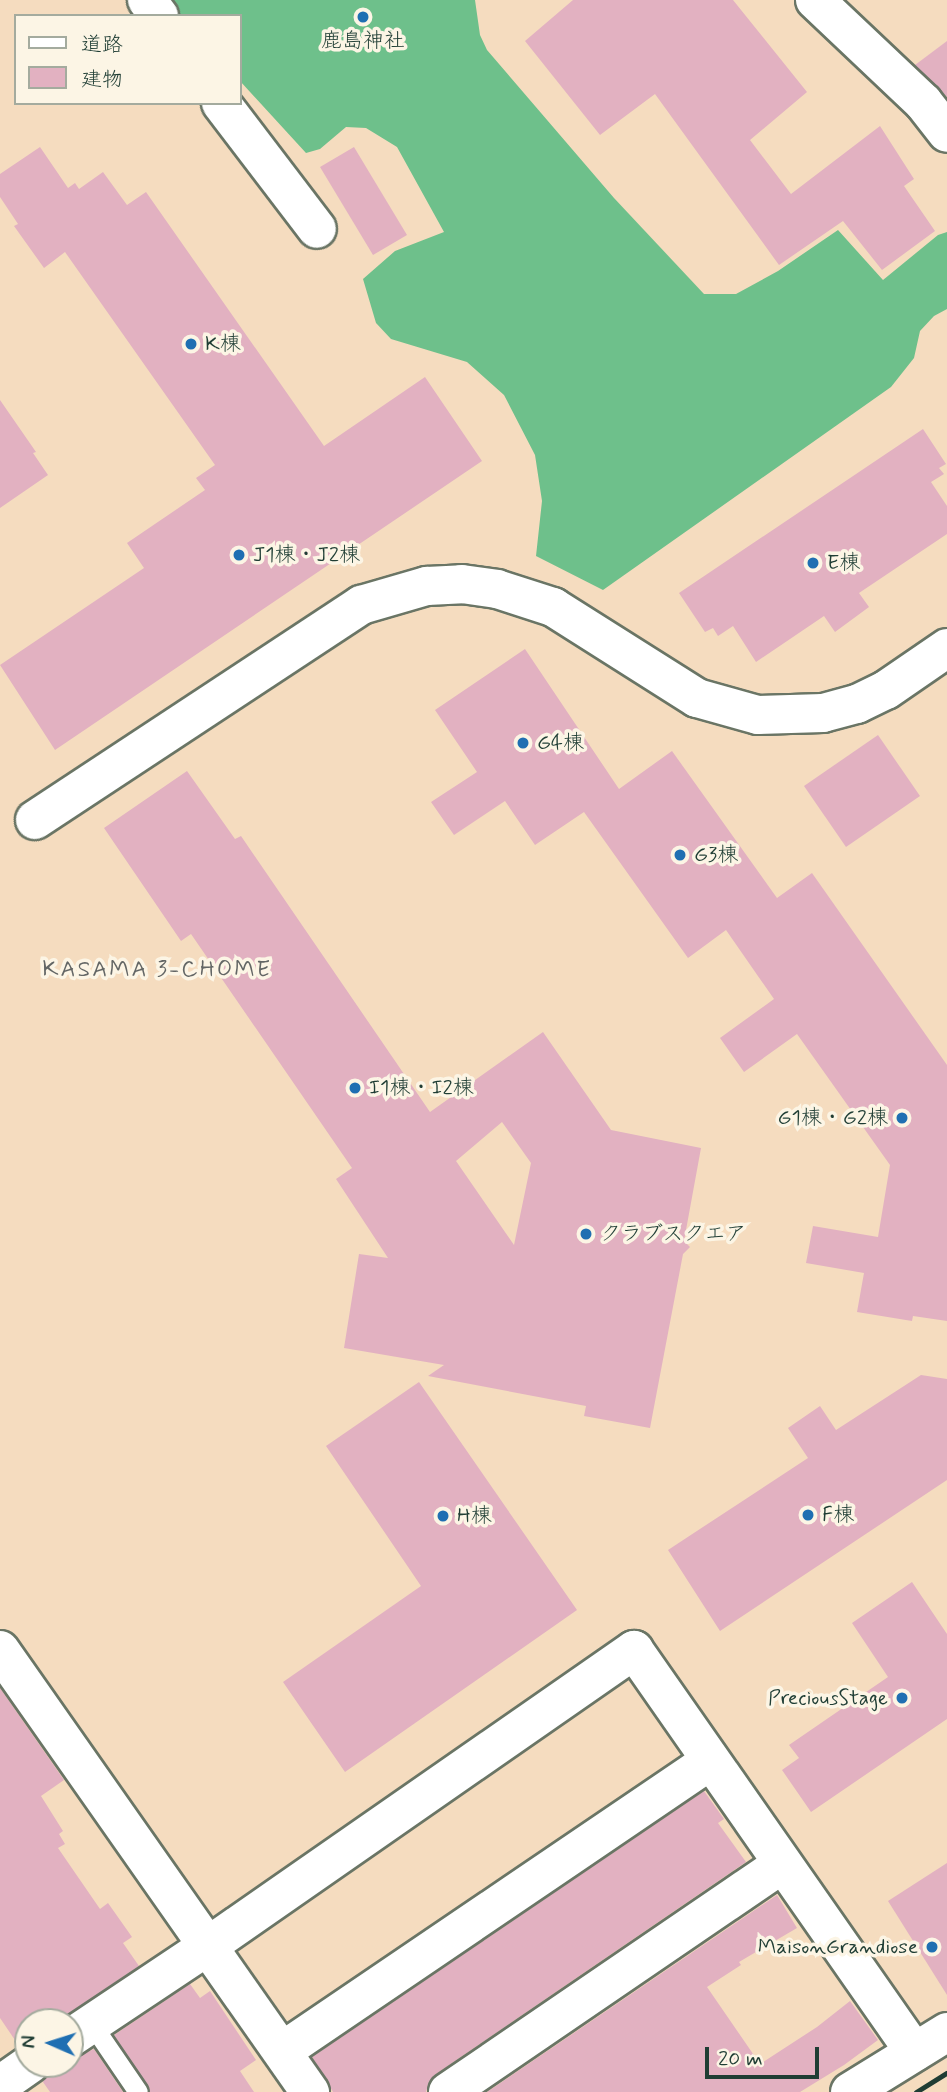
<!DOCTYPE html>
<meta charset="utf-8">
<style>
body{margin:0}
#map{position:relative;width:947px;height:2092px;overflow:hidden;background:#f5dcbf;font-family:Mynerve,"Klee One",sans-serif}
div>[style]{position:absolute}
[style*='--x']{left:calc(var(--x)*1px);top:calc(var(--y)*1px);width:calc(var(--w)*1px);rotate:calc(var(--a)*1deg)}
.forest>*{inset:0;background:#6ec08b}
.building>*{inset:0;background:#e2b1c1}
.roads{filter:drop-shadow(2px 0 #6a7565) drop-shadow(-2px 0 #6a7565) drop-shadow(0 2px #6a7565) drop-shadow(0 -2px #6a7565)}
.lane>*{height:19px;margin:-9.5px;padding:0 9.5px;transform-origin:9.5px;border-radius:9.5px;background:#fff}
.street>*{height:38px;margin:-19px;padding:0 19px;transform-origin:19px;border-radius:19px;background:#fff}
.rail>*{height:5px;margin:-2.5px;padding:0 2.5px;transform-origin:2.5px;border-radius:2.5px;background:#1f3d34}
.dots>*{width:19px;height:19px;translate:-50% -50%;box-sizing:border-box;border:4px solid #fcf5e5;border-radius:50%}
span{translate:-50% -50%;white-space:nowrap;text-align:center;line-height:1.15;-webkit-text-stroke:7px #fcf5e5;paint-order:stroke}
.poi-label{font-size:21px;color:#1f3d34}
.left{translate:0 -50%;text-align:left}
.right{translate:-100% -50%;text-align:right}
.neighbourhood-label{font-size:23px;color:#636665;letter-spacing:2px}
.legend{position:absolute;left:14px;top:14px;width:228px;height:91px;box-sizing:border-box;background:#fcf5e5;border:2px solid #a4ab9e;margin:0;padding:9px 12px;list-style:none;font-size:21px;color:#1f3d34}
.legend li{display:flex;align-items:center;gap:14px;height:35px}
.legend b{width:35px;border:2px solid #a4ab9e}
.north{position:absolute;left:14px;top:2008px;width:70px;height:70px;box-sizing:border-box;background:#fcf5e5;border:2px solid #a4ab9e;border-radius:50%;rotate:273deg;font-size:19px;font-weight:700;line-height:28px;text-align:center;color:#1f3d34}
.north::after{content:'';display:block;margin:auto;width:24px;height:32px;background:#1f6fb2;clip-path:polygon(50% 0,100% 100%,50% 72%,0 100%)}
.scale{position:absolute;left:705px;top:2047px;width:114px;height:32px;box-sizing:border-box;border:4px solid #1f3d34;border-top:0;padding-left:9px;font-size:21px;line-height:24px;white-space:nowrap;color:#1f3d34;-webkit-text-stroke:5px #fcf5e5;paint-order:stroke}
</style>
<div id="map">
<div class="forest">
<div style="clip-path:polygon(168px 0,475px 0,480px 35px,487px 50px,614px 198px,704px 294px,736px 294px,778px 271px,838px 230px,883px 280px,938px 235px,947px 232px,947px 309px,934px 316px,920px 331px,914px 358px,891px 387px,603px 590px,536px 556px,542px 501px,535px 455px,504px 395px,467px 362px,391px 339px,376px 323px,363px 279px,395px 251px,444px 232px,397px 147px,366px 128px,346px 127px,320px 149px,306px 153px,240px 81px,240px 16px,180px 16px)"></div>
</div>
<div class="building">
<div style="clip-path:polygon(573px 0,733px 0,807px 92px,750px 140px,791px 194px,880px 126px,914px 179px,904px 186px,935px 231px,882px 270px,843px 221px,779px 265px,655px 94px,600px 135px,525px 41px)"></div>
<div style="clip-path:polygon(947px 41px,947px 97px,915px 65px)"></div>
<div style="clip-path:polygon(40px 147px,68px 188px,75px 183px,79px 189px,103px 172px,127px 205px,146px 192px,324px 446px,425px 377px,482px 461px,55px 750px,0 665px,144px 568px,127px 543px,205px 490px,196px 478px,215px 465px,65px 252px,44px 268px,14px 226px,18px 224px,0 197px,0 174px)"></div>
<div style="clip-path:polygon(354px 147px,407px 235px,373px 255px,320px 167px)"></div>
<div style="clip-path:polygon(0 400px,36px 452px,33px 453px,48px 475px,0 508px)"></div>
<div style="clip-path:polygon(923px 429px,946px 464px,939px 468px,944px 474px,931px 482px,947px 506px,947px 534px,859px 593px,869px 607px,835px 632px,824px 616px,756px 662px,733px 626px,718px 636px,713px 628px,705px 632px,679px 593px)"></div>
<div style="clip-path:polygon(525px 649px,619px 789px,672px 751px,777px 898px,812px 873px,947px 1065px,947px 1321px,913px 1316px,912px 1321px,857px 1312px,864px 1273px,806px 1263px,813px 1226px,878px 1237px,890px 1165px,797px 1034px,744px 1072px,720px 1038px,774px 999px,726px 930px,688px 958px,584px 812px,535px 845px,505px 801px,454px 835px,431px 802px,477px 772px,435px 710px)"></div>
<div style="clip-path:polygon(878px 735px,920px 796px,846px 847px,804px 786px)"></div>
<div style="clip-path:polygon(evenodd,187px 771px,235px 839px,241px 836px,430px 1112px,543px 1032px,611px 1130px,701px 1148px,684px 1241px,690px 1247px,683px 1254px,650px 1428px,584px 1416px,586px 1406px,428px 1376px,444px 1365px,344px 1348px,359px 1254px,388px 1258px,336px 1179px,352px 1168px,191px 934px,181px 941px,104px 828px,187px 771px,502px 1122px,531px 1163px,514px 1245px,456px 1161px,502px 1122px)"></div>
<div style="clip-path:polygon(921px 1375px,947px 1379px,947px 1480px,720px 1631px,668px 1550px,808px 1458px,788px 1428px,820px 1406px,836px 1430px)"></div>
<div style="clip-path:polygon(419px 1382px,577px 1610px,345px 1772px,283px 1682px,421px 1586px,326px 1446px)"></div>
<div style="clip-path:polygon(912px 1582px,947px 1634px,947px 1719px,811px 1812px,782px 1770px,799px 1758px,789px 1745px,888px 1677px,852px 1623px)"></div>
<div style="clip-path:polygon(0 1688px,64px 1780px,41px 1796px,63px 1831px,59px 1834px,65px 1844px,58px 1848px,100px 1909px,108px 1903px,132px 1937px,123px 1943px,139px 1966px,56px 2022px,28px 2022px,28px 2042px,19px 2046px,0 2018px)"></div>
<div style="clip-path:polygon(704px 1791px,724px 1819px,718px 1823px,746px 1862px,436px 2074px,429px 2082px,426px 2092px,333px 2092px,312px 2057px)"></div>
<div style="clip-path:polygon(947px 1863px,947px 1995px,888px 1901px)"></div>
<div style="clip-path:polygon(777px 1895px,797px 1928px,739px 1962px,741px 1965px,707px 1987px,760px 2064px,817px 2027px,850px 2001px,878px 2040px,844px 2065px,800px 2092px,487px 2092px)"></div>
<div style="clip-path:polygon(190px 1984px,200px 1998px,210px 1991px,256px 2060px,240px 2071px,254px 2092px,150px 2092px,114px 2035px)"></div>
<div style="clip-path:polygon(94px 2049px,123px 2092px,50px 2092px,43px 2082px,52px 2064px,70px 2064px,70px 2060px)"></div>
</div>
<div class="roads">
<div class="lane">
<div style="--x:91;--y:2023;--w:83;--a:55.7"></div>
</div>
<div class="street">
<div style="--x:147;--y:0;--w:20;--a:53"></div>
<div style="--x:815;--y:0;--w:149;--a:43.4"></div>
<div style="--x:923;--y:102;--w:39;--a:52"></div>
<div style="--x:221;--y:103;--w:158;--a:52.7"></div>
<div style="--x:35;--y:820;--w:391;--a:-33.4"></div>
<div style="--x:361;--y:605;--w:69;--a:-16.1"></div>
<div style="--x:427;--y:586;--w:35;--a:-3"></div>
<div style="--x:462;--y:584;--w:35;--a:8"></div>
<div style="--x:497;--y:589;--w:59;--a:17.8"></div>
<div style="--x:553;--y:607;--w:170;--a:32.3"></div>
<div style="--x:697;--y:698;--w:63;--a:15.6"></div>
<div style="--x:758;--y:715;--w:65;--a:-1.8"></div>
<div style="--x:823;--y:713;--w:35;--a:-15"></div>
<div style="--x:857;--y:704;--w:32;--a:-26"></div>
<div style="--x:886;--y:690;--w:74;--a:-34.5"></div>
<div style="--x:0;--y:1650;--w:540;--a:54.96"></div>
<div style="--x:70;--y:2038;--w:166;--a:-33.7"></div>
<div style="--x:208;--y:1946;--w:519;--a:-34.79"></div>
<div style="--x:634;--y:1650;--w:490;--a:55.1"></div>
<div style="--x:284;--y:2050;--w:515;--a:-34.15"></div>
<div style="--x:0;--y:2085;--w:37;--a:-35"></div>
<div style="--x:448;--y:2092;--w:404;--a:-34.3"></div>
<div style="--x:850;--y:2092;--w:114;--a:-31.7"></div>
</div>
</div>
<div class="rail">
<div style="--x:916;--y:2092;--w:36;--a:-32"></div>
</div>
<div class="dots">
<div style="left:363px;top:17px;background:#1f6fb2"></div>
<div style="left:191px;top:344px;background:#1f6fb2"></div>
<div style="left:239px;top:555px;background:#1f6fb2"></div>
<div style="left:813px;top:563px;background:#1f6fb2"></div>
<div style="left:523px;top:743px;background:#1f6fb2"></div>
<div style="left:680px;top:855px;background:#1f6fb2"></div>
<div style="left:355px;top:1088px;background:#1f6fb2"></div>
<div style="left:902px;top:1118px;background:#1f6fb2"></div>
<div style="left:586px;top:1234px;background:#1f6fb2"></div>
<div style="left:808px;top:1515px;background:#1f6fb2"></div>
<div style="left:443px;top:1516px;background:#1f6fb2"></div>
<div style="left:902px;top:1698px;background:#1f6fb2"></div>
<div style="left:932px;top:1947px;background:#1f6fb2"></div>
</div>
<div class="poi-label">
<span style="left:363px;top:41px">鹿島神社</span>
<span class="left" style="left:205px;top:344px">K棟</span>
<span class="left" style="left:253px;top:555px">J1棟・J2棟</span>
<span class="left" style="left:827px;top:563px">E棟</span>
<span class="left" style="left:537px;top:743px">G4棟</span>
<span class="left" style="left:694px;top:855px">G3棟</span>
<span class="left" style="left:369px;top:1088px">I1棟・I2棟</span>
<span class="right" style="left:888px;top:1118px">G1棟・G2棟</span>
<span class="left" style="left:600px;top:1234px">クラブスクエア</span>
<span class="left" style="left:822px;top:1515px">F棟</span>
<span class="left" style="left:457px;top:1516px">H棟</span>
<span class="right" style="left:888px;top:1698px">PreciousStage</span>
<span class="right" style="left:918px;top:1947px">MaisonGrandiose</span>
</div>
<div class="neighbourhood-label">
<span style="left:157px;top:970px">KASAMA 3-CHOME</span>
</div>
<ul class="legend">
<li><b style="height:9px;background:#fff"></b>道路</li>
<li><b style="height:19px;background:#e2b1c1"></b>建物</li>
</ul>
<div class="north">N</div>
<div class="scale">20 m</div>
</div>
